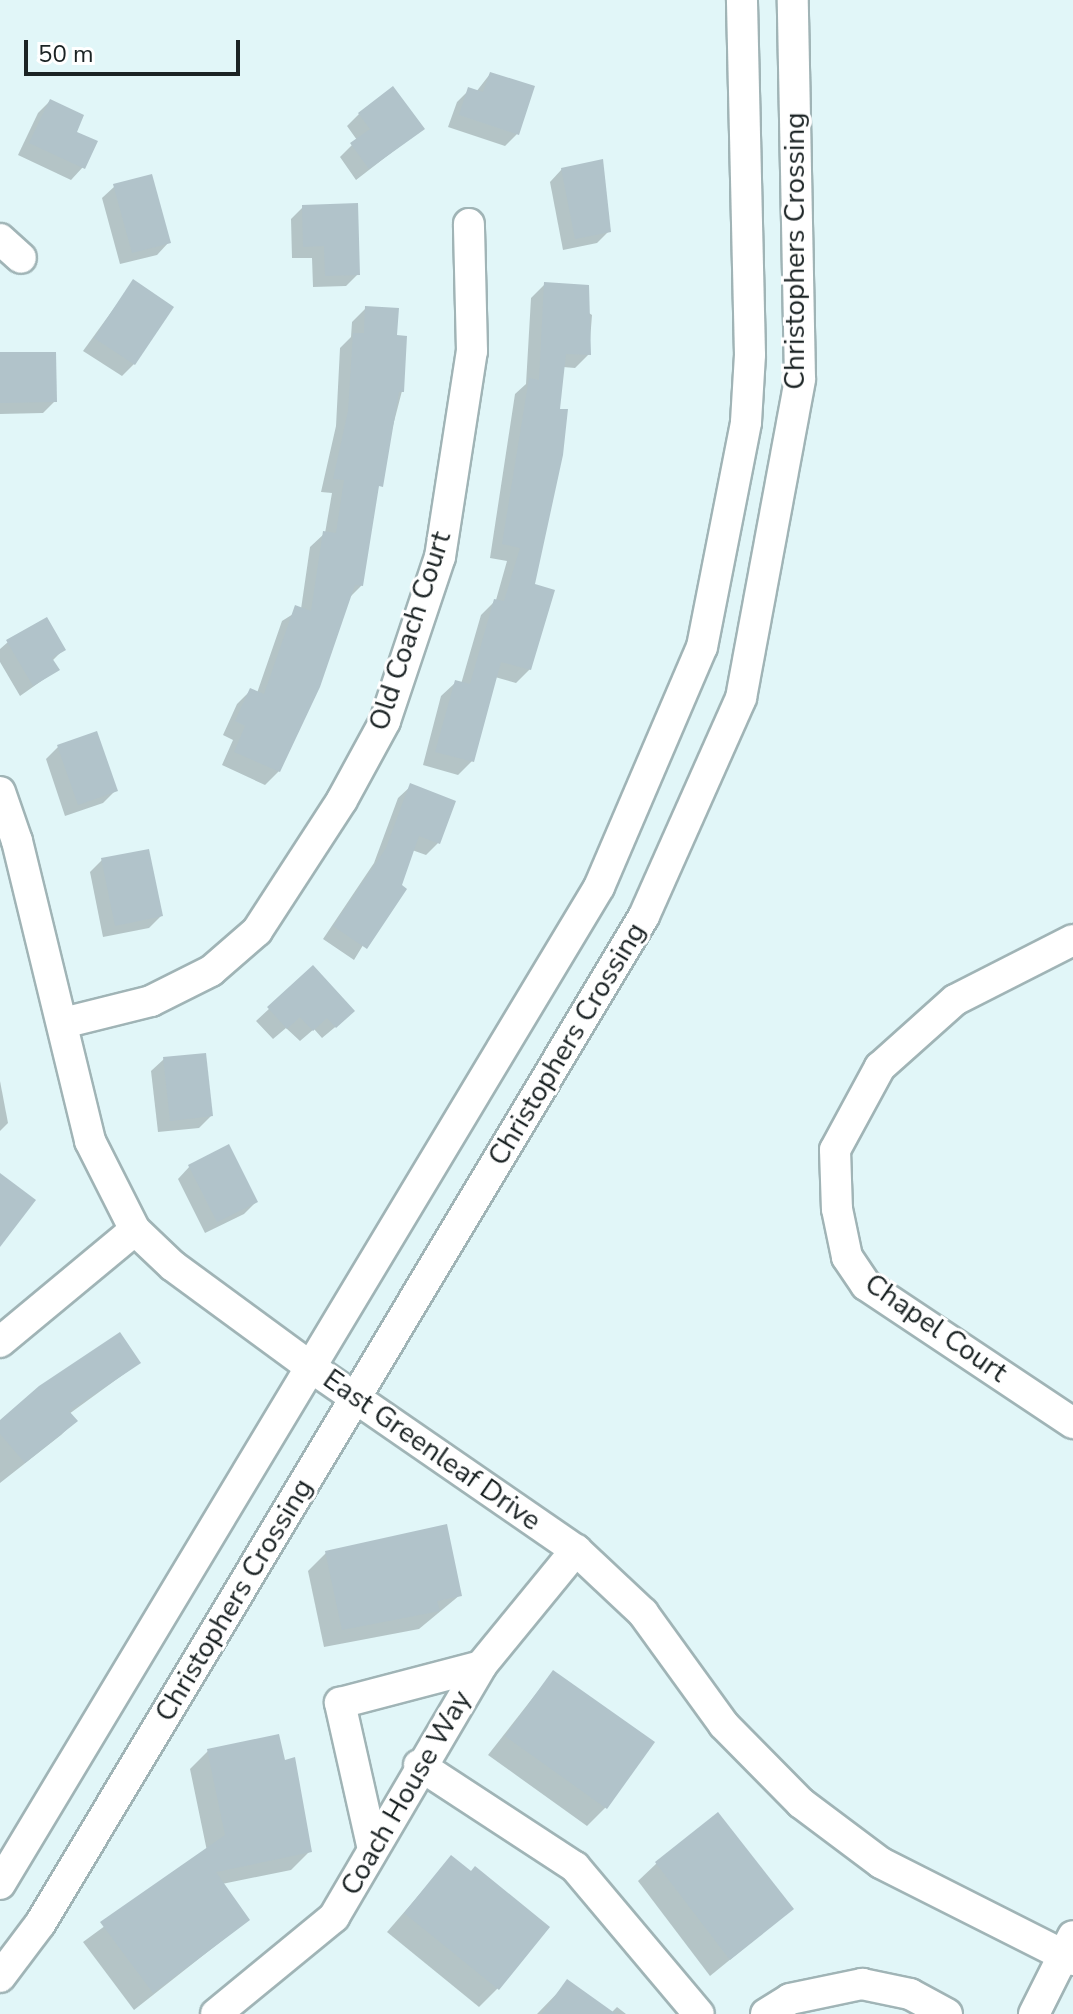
<!DOCTYPE html>
<style>
body{margin:0}
#map{position:relative;width:1073px;height:2014px;overflow:hidden;background:#e1f6f8;font-family:"Nunito Sans",sans-serif}
div>[style]{position:absolute}
[style*='--x']{left:calc(var(--x)*1px);top:calc(var(--y)*1px);width:calc(var(--w)*1px);rotate:calc(var(--a)*1deg)}
.shadow>*{inset:0;background:#0003}
.building>*{inset:0;background:#b1c3ca}
.roads{filter:drop-shadow(2px 0 #a0b4b6) drop-shadow(-2px 0 #a0b4b6) drop-shadow(0 2px #a0b4b6) drop-shadow(0 -2px #a0b4b6)}
.minor>*{height:30px;margin:-15px;padding:0 15px;transform-origin:15px;border-radius:15px;background:#fff}
span{translate:-50% -50%;white-space:nowrap;text-align:center;line-height:1.15;-webkit-text-stroke:6px #fff;paint-order:stroke}
.street-label{font-size:28px;color:#1b2324}
.scale{position:absolute;left:24px;top:40px;width:216px;height:36px;box-sizing:border-box;border:4px solid #1b2324;border-top:0;padding-left:10px;font-size:24px;line-height:28px;white-space:nowrap;color:#1b2324;-webkit-text-stroke:6px #fff;paint-order:stroke}
</style>
<div id="map">
<div class="shadow">
<div style="clip-path:polygon(490px 74px,517px 134px,505px 146px,448px 127px,457px 102px,469px 90px,476px 92px)"></div>
<div style="clip-path:polygon(50px 101px,74px 133px,83px 167px,71px 180px,18px 155px,38px 113px)"></div>
<div style="clip-path:polygon(359px 114px,422px 129px,356px 180px,340px 157px,357px 140px,347px 126px)"></div>
<div style="clip-path:polygon(562px 169px,609px 231px,597px 243px,563px 250px,550px 182px)"></div>
<div style="clip-path:polygon(115px 186px,169px 242px,157px 255px,120px 264px,102px 198px)"></div>
<div style="clip-path:polygon(303px 207px,358px 274px,346px 286px,313px 287px,312px 258px,292px 258px,291px 219px)"></div>
<div style="clip-path:polygon(133px 282px,134px 364px,122px 376px,83px 351px)"></div>
<div style="clip-path:polygon(545px 284px,592px 315px,589px 354px,575px 368px,563px 367px,533px 586px,530px 669px,516px 683px,495px 677px,472px 761px,458px 775px,423px 765px,441px 696px,455px 683px,461px 684px,481px 615px,496px 600px,507px 561px,490px 558px,515px 394px,526px 384px,531px 298px)"></div>
<div style="clip-path:polygon(366px 308px,395px 337px,402px 391px,376px 491px,361px 586px,348px 599px,279px 771px,265px 785px,222px 765px,233px 740px,223px 735px,237px 704px,251px 690px,257px 693px,282px 621px,301px 609px,310px 547px,325px 533px,332px 493px,321px 492px,336px 426px,340px 348px,351px 337px,352px 322px)"></div>
<div style="clip-path:polygon(0 354px,55px 401px,43px 413px,0 414px)"></div>
<div style="clip-path:polygon(8px 642px,64px 649px,52px 661px,57px 670px,20px 696px,0 662px,0 649px)"></div>
<div style="clip-path:polygon(58px 747px,115px 791px,103px 803px,65px 816px,46px 759px)"></div>
<div style="clip-path:polygon(411px 786px,453px 802px,438px 843px,426px 855px,412px 850px,399px 886px,354px 960px,323px 939px,374px 863px,398px 798px)"></div>
<div style="clip-path:polygon(102px 860px,161px 916px,149px 928px,103px 937px,90px 872px)"></div>
<div style="clip-path:polygon(313px 968px,340px 1023px,322px 1038px,314px 1029px,300px 1041px,286px 1028px,273px 1039px,256px 1021px)"></div>
<div style="clip-path:polygon(164px 1059px,211px 1116px,199px 1128px,158px 1132px,151px 1071px)"></div>
<div style="clip-path:polygon(0 1081px,8px 1123px,0 1131px)"></div>
<div style="clip-path:polygon(190px 1166px,256px 1202px,244px 1214px,205px 1233px,178px 1179px)"></div>
<div style="clip-path:polygon(139px 1363px,69px 1414px,75px 1421px,61px 1435px,0 1483px,0 1423px)"></div>
<div style="clip-path:polygon(326px 1553px,460px 1595px,419px 1629px,324px 1647px,308px 1571px)"></div>
<div style="clip-path:polygon(553px 1672px,606px 1807px,587px 1826px,488px 1755px)"></div>
<div style="clip-path:polygon(208px 1751px,310px 1851px,291px 1870px,222px 1884px,248px 1920px,134px 2010px,83px 1942px,207px 1851px,190px 1769px)"></div>
<div style="clip-path:polygon(451px 1858px,498px 1988px,479px 2007px,387px 1932px)"></div>
<div style="clip-path:polygon(657px 1863px,792px 1909px,710px 1976px,638px 1881px)"></div>
<div style="clip-path:polygon(568px 1982px,611px 2013px,617px 2007px,626px 2014px,537px 2014px)"></div>
</div>
<div class="building">
<div style="clip-path:polygon(490px 72px,535px 86px,519px 135px,459px 115px,468px 87px,483px 92px)"></div>
<div style="clip-path:polygon(393px 86px,425px 129px,369px 169px,350px 143px,370px 129px,358px 113px)"></div>
<div style="clip-path:polygon(50px 99px,84px 115px,77px 132px,98px 141px,85px 169px,29px 143px)"></div>
<div style="clip-path:polygon(603px 159px,611px 232px,575px 239px,561px 168px)"></div>
<div style="clip-path:polygon(152px 174px,171px 243px,132px 253px,113px 184px)"></div>
<div style="clip-path:polygon(358px 203px,360px 275px,325px 276px,324px 246px,303px 247px,302px 205px)"></div>
<div style="clip-path:polygon(133px 279px,174px 307px,135px 365px,94px 338px)"></div>
<div style="clip-path:polygon(544px 282px,589px 285px,591px 355px,566px 354px,560px 409px,568px 409px,563px 455px,535px 584px,555px 590px,531px 670px,501px 662px,474px 762px,435px 752px,455px 680px,470px 684px,494px 599px,504px 601px,520px 548px,502px 544px,529px 378px,539px 380px)"></div>
<div style="clip-path:polygon(365px 306px,399px 308px,397px 335px,407px 336px,404px 392px,399px 392px,383px 487px,379px 486px,363px 586px,355px 585px,320px 687px,280px 772px,234px 752px,245px 726px,235px 721px,250px 688px,264px 694px,295px 605px,311px 611px,323px 531px,336px 533px,344px 480px,333px 479px,348px 411px,353px 333px,364px 333px)"></div>
<div style="clip-path:polygon(0 352px,56px 352px,57px 402px,0 403px)"></div>
<div style="clip-path:polygon(47px 617px,66px 650px,52px 658px,60px 670px,33px 686px,6px 640px)"></div>
<div style="clip-path:polygon(97px 731px,118px 791px,78px 805px,57px 745px)"></div>
<div style="clip-path:polygon(410px 783px,456px 801px,440px 844px,419px 836px,402px 885px,407px 889px,367px 949px,333px 926px,386px 848px)"></div>
<div style="clip-path:polygon(149px 849px,163px 916px,115px 926px,101px 858px)"></div>
<div style="clip-path:polygon(313px 965px,355px 1011px,336px 1028px,327px 1018px,313px 1031px,300px 1017px,287px 1029px,267px 1007px)"></div>
<div style="clip-path:polygon(206px 1053px,213px 1116px,170px 1121px,163px 1057px)"></div>
<div style="clip-path:polygon(229px 1144px,258px 1202px,217px 1222px,188px 1165px)"></div>
<div style="clip-path:polygon(0 1173px,36px 1200px,0 1247px)"></div>
<div style="clip-path:polygon(120px 1332px,141px 1363px,69px 1411px,78px 1421px,25px 1463px,0 1434px,0 1420px,39px 1386px)"></div>
<div style="clip-path:polygon(447px 1524px,462px 1596px,437px 1601px,440px 1611px,342px 1630px,325px 1551px)"></div>
<div style="clip-path:polygon(553px 1670px,655px 1742px,607px 1809px,505px 1736px)"></div>
<div style="clip-path:polygon(279px 1734px,285px 1760px,295px 1757px,312px 1852px,216px 1872px,250px 1920px,153px 1993px,100px 1922px,225px 1835px,207px 1749px)"></div>
<div style="clip-path:polygon(718px 1812px,794px 1909px,730px 1960px,655px 1862px)"></div>
<div style="clip-path:polygon(451px 1855px,471px 1871px,475px 1866px,550px 1927px,499px 1990px,404px 1913px)"></div>
<div style="clip-path:polygon(567px 1979px,616px 2014px,542px 2014px)"></div>
</div>
<div class="roads">
<div class="minor">
<div style="--x:0;--y:239;--w:28;--a:42"></div>
<div style="--x:0;--y:792;--w:52;--a:70.9"></div>
<div style="--x:17;--y:841;--w:309;--a:76.3"></div>
<div style="--x:90;--y:1141;--w:100;--a:63.2"></div>
<div style="--x:135;--y:1230;--w:52;--a:43.5"></div>
<div style="--x:173;--y:1266;--w:172;--a:36.3"></div>
<div style="--x:312;--y:1368;--w:321;--a:34.6"></div>
<div style="--x:576;--y:1550;--w:92;--a:43.2"></div>
<div style="--x:643;--y:1613;--w:138;--a:54.1"></div>
<div style="--x:724;--y:1725;--w:110;--a:45.4"></div>
<div style="--x:801;--y:1803;--w:100;--a:36.9"></div>
<div style="--x:881;--y:1863;--w:215;--a:26.8"></div>
<div style="--x:1073;--y:940;--w:132;--a:153"></div>
<div style="--x:955;--y:1000;--w:101;--a:138.2"></div>
<div style="--x:880;--y:1067;--w:94;--a:118.5"></div>
<div style="--x:835;--y:1150;--w:59;--a:88.1"></div>
<div style="--x:837;--y:1209;--w:49;--a:78.2"></div>
<div style="--x:847;--y:1257;--w:34;--a:56"></div>
<div style="--x:866;--y:1285;--w:249;--a:33.7"></div>
<div style="--x:63;--y:1023;--w:91;--a:-14"></div>
<div style="--x:151;--y:1001;--w:67;--a:-26.6"></div>
<div style="--x:211;--y:971;--w:61;--a:-41"></div>
<div style="--x:257;--y:931;--w:156;--a:-57"></div>
<div style="--x:342;--y:800;--w:90;--a:-61.4"></div>
<div style="--x:385;--y:721;--w:173;--a:-71.5"></div>
<div style="--x:440;--y:557;--w:208;--a:-81.2"></div>
<div style="--x:472;--y:351;--w:127;--a:-91.4"></div>
<div style="--x:0;--y:1342;--w:175;--a:-39.7"></div>
<div style="--x:419;--y:1765;--w:186;--a:33.2"></div>
<div style="--x:575;--y:1867;--w:192;--a:49.9"></div>
<div style="--x:372;--y:1845;--w:146;--a:-102.7"></div>
<div style="--x:340;--y:1703;--w:146;--a:-14.7"></div>
<div style="--x:0;--y:1884;--w:1163;--a:-59"></div>
<div style="--x:599;--y:887;--w:261;--a:-66.8"></div>
<div style="--x:702;--y:647;--w:229;--a:-78.9"></div>
<div style="--x:746;--y:422;--w:67;--a:-86.6"></div>
<div style="--x:750;--y:355;--w:355;--a:-91.3"></div>
<div style="--x:0;--y:1977;--w:66;--a:-53"></div>
<div style="--x:40;--y:1924;--w:1175;--a:-59.07"></div>
<div style="--x:644;--y:916;--w:239;--a:-66"></div>
<div style="--x:741;--y:698;--w:324;--a:-79.5"></div>
<div style="--x:800;--y:379;--w:379;--a:-91.1"></div>
<div style="--x:216;--y:2014;--w:153;--a:-39.4"></div>
<div style="--x:334;--y:1917;--w:291;--a:-59.6"></div>
<div style="--x:481;--y:1666;--w:150;--a:-50.7"></div>
<div style="--x:766;--y:2014;--w:28;--a:-32"></div>
<div style="--x:790;--y:1999;--w:74;--a:-11.8"></div>
<div style="--x:862;--y:1984;--w:49;--a:11.8"></div>
<div style="--x:910;--y:1994;--w:42;--a:28.4"></div>
<div style="--x:1034;--y:2014;--w:87;--a:-63.4"></div>
</div>
</div>
<div class="street-label">
<span style="left:795px;top:251px;rotate:-90deg">Christophers Crossing</span>
<span style="left:410px;top:631px;rotate:-72deg">Old Coach Court</span>
<span style="left:567px;top:1044px;rotate:-59deg">Christophers Crossing</span>
<span style="left:936px;top:1328px;rotate:35deg">Chapel Court</span>
<span style="left:432px;top:1450px;rotate:35deg">East Greenleaf Drive</span>
<span style="left:234px;top:1600px;rotate:-59deg">Christophers Crossing</span>
<span style="left:406px;top:1793px;rotate:-60deg">Coach House Way</span>
</div>
<div class="scale">50 m</div>
</div>
